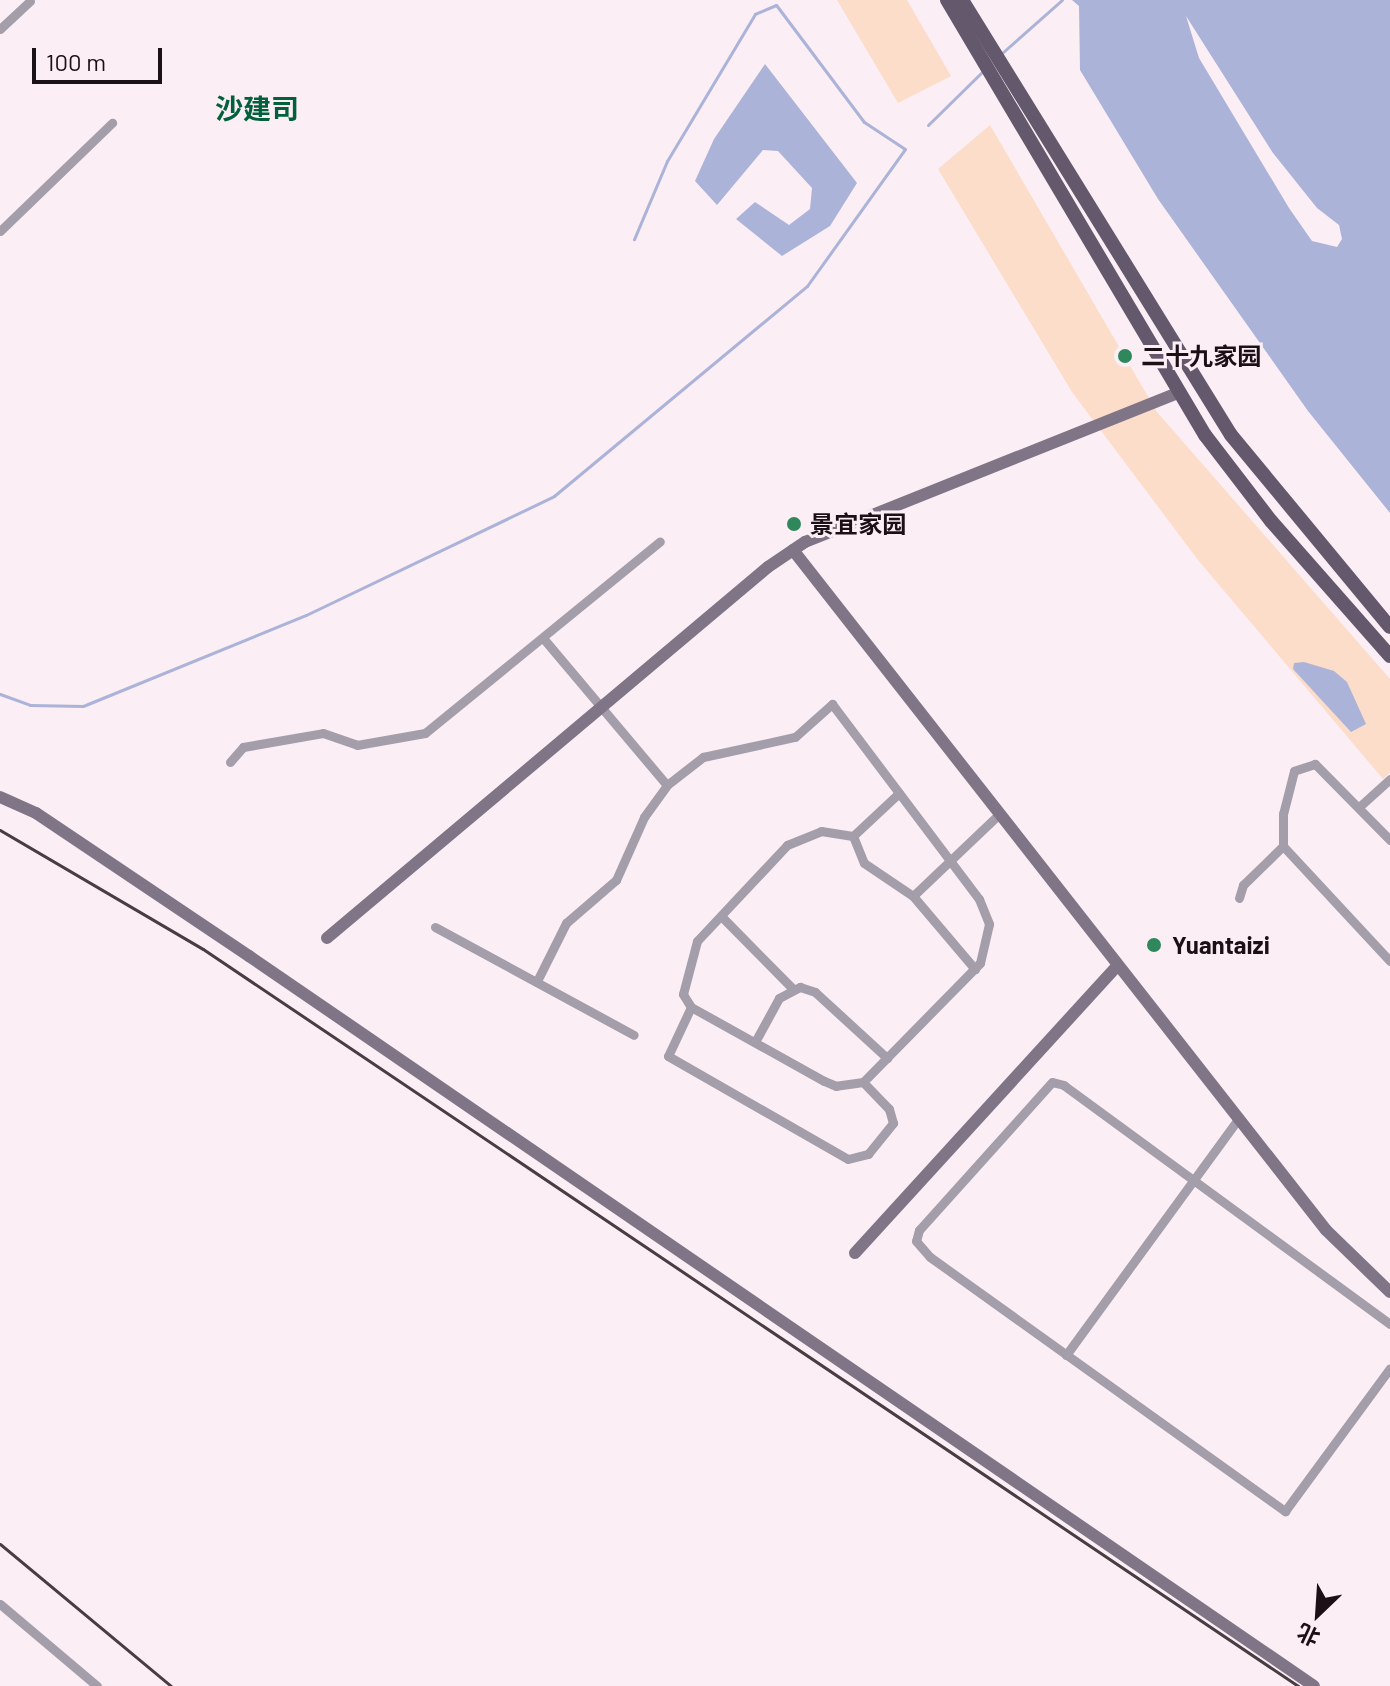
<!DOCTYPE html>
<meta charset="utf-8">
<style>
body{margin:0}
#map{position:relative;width:1390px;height:1686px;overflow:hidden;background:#fbeef5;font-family:Barlow,"Noto Sans SC",sans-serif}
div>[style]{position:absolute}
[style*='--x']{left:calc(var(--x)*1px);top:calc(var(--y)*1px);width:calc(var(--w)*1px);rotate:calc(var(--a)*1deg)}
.green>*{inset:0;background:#fcddca}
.water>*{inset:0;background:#abb3d8}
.stream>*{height:3px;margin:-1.5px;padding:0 1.5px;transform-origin:1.5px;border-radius:1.5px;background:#abb3d8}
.street>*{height:9px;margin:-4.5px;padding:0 4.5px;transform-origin:4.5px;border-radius:4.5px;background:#a49daa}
.secondary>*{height:12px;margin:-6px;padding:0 6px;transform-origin:6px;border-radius:6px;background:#7f7586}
.primary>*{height:14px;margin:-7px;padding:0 7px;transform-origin:7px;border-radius:7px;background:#64586d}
.rail>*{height:3px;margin:-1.5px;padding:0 1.5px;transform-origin:1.5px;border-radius:1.5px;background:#483d43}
.dots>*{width:22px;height:22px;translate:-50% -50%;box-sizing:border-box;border:4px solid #fbeef5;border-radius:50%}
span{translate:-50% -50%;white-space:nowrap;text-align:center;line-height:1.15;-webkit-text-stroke:6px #fbeef5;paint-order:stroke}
.poi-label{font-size:24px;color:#1b1016;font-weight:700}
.left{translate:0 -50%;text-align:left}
.quarter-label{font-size:28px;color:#02613c;font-weight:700}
.north{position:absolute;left:1278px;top:1574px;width:80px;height:80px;-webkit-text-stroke:6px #fbeef5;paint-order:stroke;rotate:205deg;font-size:22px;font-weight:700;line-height:32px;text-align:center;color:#1b1016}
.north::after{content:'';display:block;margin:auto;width:28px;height:36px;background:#1b1016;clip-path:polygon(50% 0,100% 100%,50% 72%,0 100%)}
.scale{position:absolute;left:32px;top:48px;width:130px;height:36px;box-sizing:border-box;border:4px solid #1b1016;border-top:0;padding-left:10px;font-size:24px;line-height:28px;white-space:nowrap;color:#1b1016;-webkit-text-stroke:6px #fbeef5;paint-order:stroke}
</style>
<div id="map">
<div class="green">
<div style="clip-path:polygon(837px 0,907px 0,951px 76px,898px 103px)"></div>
<div style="clip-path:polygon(990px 125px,1157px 412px,1390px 679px,1390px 772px,1383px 779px,1198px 560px,1072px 392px,938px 169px)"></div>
</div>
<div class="water">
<div style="clip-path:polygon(evenodd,1072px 0,1390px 0,1390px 513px,1308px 411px,1158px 199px,1080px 70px,1079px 6px,1072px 0,1186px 16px,1273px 153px,1317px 208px,1339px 225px,1342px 239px,1337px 247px,1312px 241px,1289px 208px,1199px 58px,1186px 16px)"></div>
<div style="clip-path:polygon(765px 64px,857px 183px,830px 226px,782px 256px,736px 219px,755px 202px,789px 225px,810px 209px,812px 188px,778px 151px,763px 150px,717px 205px,695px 181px,714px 139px)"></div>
<div style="clip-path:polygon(1304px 662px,1334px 671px,1347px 682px,1366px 724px,1351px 732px,1293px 669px,1294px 663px)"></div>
</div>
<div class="stream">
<div style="--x:1002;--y:53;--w:80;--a:-41.5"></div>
<div style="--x:928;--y:125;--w:76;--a:-44.5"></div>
<div style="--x:0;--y:694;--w:32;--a:20"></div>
<div style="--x:30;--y:705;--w:53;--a:1.1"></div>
<div style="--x:83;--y:706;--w:241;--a:-22.2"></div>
<div style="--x:306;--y:615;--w:275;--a:-25.6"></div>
<div style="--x:554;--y:496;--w:329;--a:-39.7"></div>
<div style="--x:807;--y:286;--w:168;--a:-54.4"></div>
<div style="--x:905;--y:149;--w:49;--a:-146.6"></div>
<div style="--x:864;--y:122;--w:146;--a:-126.9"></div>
<div style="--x:776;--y:5;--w:23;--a:157"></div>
<div style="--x:755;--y:14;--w:171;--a:120.9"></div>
<div style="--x:667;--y:161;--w:85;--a:112.9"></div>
</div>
<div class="street">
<div style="--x:0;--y:29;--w:41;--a:-43"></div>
<div style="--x:0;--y:231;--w:156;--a:-44"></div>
<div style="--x:543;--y:638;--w:192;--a:49.9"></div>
<div style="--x:230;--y:762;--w:20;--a:-49"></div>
<div style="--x:243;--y:747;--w:81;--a:-9.9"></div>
<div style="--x:323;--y:733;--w:36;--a:19"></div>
<div style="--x:357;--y:745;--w:69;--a:-10"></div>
<div style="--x:425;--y:733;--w:303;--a:-39.2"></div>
<div style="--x:1359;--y:807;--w:42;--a:-42.1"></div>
<div style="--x:853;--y:836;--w:29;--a:68"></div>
<div style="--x:864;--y:863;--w:59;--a:34"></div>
<div style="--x:913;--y:896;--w:96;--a:49.7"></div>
<div style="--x:853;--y:836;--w:63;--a:-43.1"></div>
<div style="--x:1390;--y:840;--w:107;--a:-134.6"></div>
<div style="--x:1315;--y:764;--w:22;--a:162"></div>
<div style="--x:1294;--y:771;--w:44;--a:104.3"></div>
<div style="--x:1283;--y:814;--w:32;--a:90"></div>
<div style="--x:1283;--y:846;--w:157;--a:47.1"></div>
<div style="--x:913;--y:896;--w:119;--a:-43.6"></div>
<div style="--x:1239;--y:898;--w:14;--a:-73"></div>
<div style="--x:1243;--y:885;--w:56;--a:-44.3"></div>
<div style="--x:723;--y:918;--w:98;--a:45.4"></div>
<div style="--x:435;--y:927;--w:226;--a:28.5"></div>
<div style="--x:537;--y:981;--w:65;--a:-63.4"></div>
<div style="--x:566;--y:923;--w:66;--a:-40.7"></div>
<div style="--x:616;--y:880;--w:69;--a:-66"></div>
<div style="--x:644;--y:817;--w:39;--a:-54"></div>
<div style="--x:667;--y:785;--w:46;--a:-37.9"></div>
<div style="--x:703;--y:757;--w:94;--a:-12.3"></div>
<div style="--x:795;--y:737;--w:50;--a:-41.7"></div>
<div style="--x:832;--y:704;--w:244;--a:53"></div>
<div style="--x:979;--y:899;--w:27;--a:68"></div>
<div style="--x:989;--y:924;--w:40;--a:103"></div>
<div style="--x:980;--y:963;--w:167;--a:134.5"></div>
<div style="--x:863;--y:1082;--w:27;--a:172"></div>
<div style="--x:836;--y:1086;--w:13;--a:-157"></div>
<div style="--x:824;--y:1081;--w:152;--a:-150.9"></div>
<div style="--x:691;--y:1007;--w:15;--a:-122"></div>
<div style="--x:683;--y:994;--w:55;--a:-75.2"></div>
<div style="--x:697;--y:941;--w:132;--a:-46.8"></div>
<div style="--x:787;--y:845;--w:37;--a:-22"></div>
<div style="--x:821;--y:831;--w:32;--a:9"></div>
<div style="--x:691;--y:1007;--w:54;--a:115.1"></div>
<div style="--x:668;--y:1056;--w:207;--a:29.8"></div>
<div style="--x:848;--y:1159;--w:21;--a:-14"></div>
<div style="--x:868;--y:1154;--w:40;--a:-51"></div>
<div style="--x:893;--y:1123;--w:15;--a:-106"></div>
<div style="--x:889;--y:1109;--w:37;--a:-134"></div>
<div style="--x:755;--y:1042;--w:50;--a:-61.4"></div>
<div style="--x:779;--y:998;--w:24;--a:-28"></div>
<div style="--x:800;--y:987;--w:16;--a:18"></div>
<div style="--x:815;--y:992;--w:98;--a:42.5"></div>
<div style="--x:1390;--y:1324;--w:404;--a:-143.8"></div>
<div style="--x:1064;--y:1085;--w:12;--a:-166"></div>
<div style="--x:1052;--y:1082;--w:199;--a:131.9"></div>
<div style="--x:919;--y:1230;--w:11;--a:105"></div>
<div style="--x:916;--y:1241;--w:21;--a:49"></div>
<div style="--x:930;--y:1257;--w:437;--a:35.6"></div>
<div style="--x:1285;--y:1511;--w:177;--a:-53.7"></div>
<div style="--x:1066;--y:1355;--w:292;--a:-53.9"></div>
<div style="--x:0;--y:1604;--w:127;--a:40.2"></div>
</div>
<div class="secondary">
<div style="--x:793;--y:550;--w:864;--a:51.91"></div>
<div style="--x:1326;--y:1230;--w:89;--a:44.1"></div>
<div style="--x:0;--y:797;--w:39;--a:24"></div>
<div style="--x:36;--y:813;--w:257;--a:33.9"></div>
<div style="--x:249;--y:956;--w:1291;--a:34.43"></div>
<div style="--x:327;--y:938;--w:576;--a:-40.07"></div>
<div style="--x:768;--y:567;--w:45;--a:-34"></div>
<div style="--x:805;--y:542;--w:401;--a:-21.8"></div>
<div style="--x:855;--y:1253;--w:389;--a:-47.6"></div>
</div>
<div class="primary">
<div style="--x:947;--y:0;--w:506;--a:59.33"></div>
<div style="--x:1205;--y:435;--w:108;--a:52.5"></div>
<div style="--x:1271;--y:521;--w:180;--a:48.6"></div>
<div style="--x:962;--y:0;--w:511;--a:58.27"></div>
<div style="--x:1231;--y:435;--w:249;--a:50.4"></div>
</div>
<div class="rail">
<div style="--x:0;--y:830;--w:235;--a:30.4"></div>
<div style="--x:203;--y:949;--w:1320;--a:33.94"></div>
<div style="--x:0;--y:1544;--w:222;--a:39.7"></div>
</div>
<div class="dots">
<div style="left:1125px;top:356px;background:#2f885c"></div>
<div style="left:794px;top:524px;background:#2f885c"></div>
<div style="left:1154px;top:945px;background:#2f885c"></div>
</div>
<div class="poi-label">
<span class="left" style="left:1141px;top:356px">二十九家园</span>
<span class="left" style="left:810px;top:524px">景宜家园</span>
<span class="left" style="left:1172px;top:945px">Yuantaizi</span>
</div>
<div class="quarter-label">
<span style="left:257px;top:108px">沙建司</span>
</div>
<div class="north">北</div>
<div class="scale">100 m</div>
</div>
